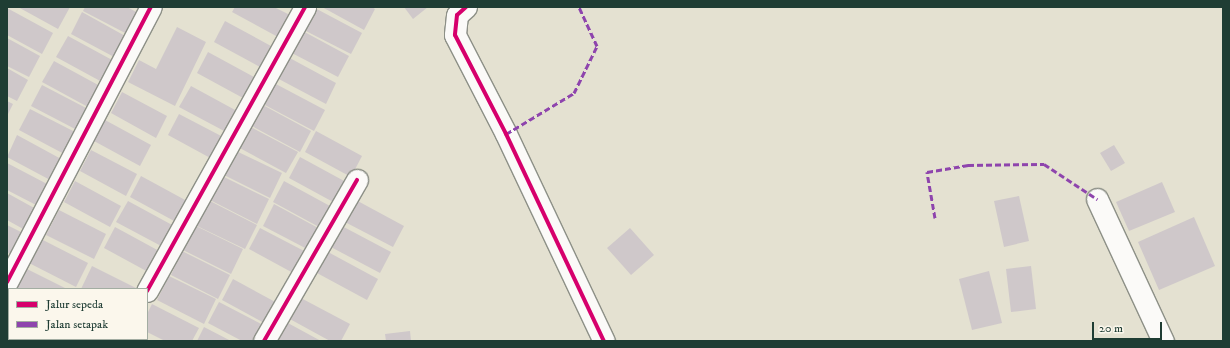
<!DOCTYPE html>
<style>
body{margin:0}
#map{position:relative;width:1230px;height:348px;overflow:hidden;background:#e4e1d1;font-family:"IM FELL DW Pica",serif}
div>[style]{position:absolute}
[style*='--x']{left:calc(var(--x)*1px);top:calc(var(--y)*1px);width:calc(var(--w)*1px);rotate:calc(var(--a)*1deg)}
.building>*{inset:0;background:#cfc8ca}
.roads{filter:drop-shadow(1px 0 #8d9087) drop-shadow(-1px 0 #8d9087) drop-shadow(0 1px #8d9087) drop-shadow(0 -1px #8d9087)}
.street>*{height:21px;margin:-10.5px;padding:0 10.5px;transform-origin:10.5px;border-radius:10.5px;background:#fbfaf8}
.quiet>*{height:3px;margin-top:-1.5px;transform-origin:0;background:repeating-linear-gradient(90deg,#8e44ad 0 6px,transparent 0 9px)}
.cycleway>*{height:4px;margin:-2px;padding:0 2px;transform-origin:2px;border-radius:2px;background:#d6006c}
span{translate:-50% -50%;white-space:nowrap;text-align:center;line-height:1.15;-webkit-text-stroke:4px #fbf7ec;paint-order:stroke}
.frame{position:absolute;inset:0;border:8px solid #1f3d34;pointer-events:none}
.legend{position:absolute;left:8px;top:288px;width:140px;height:52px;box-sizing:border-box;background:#fbf7ec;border:1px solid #a3ada2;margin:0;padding:5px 7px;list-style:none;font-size:12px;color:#1f3d34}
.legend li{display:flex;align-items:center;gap:8px;height:20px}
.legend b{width:20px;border:1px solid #a3ada2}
.scale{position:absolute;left:1092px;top:322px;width:70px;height:18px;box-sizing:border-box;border:2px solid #1f3d34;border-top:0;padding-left:5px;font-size:12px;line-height:14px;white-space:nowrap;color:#1f3d34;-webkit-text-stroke:3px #fbf7ec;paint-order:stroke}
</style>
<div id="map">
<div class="building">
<div style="clip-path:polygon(18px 7px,70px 7px,58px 29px)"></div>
<div style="clip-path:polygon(85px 7px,127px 7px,140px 14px,129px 35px,83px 11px)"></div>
<div style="clip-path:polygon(235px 7px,274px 7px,290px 15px,278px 37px,232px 12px)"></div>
<div style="clip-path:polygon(313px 7px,362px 33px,351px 54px,300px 28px)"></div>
<div style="clip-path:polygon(322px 7px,372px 7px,375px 9px,364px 30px)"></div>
<div style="clip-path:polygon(404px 7px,428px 7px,413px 19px)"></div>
<div style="clip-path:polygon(7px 8px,53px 33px,42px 54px,7px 35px)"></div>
<div style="clip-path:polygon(82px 12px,127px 37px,116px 58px,71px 34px)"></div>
<div style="clip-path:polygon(225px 21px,271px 46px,260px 67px,214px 42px)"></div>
<div style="clip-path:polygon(177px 27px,206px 42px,175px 106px,128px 82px,139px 60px,156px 69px)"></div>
<div style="clip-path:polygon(299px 29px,349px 56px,338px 77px,288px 51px)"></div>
<div style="clip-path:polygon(68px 36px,114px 61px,102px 82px,56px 57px)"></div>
<div style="clip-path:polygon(7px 38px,40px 56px,29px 77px,7px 66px)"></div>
<div style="clip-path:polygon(208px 52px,254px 77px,243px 98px,197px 73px)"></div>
<div style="clip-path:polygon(286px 56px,336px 83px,326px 104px,275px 77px)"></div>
<div style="clip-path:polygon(54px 61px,100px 86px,88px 107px,42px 82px)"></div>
<div style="clip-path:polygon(7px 68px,28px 80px,17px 101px,7px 96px)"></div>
<div style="clip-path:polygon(274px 83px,325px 110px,314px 131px,263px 104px)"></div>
<div style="clip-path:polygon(42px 85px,88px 109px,77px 130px,31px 106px)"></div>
<div style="clip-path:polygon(191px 86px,237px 111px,226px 132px,179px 107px)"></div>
<div style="clip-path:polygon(122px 92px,167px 116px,156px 138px,111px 113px)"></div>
<div style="clip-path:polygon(7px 101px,13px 104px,7px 116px)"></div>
<div style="clip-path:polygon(261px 104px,311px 131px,300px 152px,250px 125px)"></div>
<div style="clip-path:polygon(30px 109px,77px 133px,66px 155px,19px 130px)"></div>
<div style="clip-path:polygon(179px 114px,225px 138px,214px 160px,168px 135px)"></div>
<div style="clip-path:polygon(105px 120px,151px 145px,140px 166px,94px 141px)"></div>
<div style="clip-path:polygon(247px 125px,298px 152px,286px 173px,236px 146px)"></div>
<div style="clip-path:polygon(316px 131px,362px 156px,351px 177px,305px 152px)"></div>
<div style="clip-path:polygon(17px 135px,63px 160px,52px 181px,7px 157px)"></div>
<div style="clip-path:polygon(1114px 145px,1125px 163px,1111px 171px,1100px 153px)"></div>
<div style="clip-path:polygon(91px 150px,137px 174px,126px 196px,80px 171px)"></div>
<div style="clip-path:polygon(234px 150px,282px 173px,270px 198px,222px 174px)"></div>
<div style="clip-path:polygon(300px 157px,346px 182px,335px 203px,289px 178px)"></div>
<div style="clip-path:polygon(7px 163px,49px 185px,38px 206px,7px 190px)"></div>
<div style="clip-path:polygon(141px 176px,187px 201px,176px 222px,130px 197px)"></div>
<div style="clip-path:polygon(222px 176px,269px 199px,257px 224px,210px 200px)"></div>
<div style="clip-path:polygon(75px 181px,121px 206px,110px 227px,64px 202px)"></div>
<div style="clip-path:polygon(284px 181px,330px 206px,319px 227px,273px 202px)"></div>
<div style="clip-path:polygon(1162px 182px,1175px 212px,1129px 231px,1116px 202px)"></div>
<div style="clip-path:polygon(7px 193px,36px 209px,25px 230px,7px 220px)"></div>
<div style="clip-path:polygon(1019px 196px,1029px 241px,1004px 247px,994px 201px)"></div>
<div style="clip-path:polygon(354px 199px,404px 226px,393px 247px,343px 221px)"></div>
<div style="clip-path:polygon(128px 201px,174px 226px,163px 247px,116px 222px)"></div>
<div style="clip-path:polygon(210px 201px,257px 225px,245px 249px,197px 226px)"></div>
<div style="clip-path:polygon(274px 204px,320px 229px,309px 250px,263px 226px)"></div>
<div style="clip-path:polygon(59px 210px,106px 234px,94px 259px,46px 235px)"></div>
<div style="clip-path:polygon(1194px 217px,1215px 266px,1159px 290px,1138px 242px)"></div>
<div style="clip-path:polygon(7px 225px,23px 233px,12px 255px,7px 252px)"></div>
<div style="clip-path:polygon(340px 225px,391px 252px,380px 273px,329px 246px)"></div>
<div style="clip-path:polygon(196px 226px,243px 249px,231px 274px,183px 250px)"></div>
<div style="clip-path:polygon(115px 227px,161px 252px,150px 273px,104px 248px)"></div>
<div style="clip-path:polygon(260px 228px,306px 252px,295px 274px,249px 249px)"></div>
<div style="clip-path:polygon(630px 228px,654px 255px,631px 275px,607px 248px)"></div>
<div style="clip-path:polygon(41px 239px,88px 263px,76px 287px,29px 263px)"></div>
<div style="clip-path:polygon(182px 251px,230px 275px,218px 299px,171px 275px)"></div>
<div style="clip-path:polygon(328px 252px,378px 279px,367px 300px,317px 273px)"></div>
<div style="clip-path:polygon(92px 266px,138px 289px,81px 289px)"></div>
<div style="clip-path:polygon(1031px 266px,1036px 309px,1011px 312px,1006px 269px)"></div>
<div style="clip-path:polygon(25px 268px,67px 289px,15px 289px)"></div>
<div style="clip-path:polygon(989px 271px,1002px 323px,972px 330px,959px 279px)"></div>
<div style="clip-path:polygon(169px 276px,216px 299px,204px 324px,157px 300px)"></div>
<div style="clip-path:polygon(233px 279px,279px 304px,268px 325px,222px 300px)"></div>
<div style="clip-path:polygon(299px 297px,350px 324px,341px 341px,330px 341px,288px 318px)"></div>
<div style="clip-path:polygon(9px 300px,9px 327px,7px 326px)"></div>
<div style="clip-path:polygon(219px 302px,265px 326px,257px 341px,242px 341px,208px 323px)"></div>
<div style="clip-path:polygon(152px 304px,199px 328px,192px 341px,165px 341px,147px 332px,147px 314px)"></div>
<div style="clip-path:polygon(286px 322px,321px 341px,276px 341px)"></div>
<div style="clip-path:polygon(204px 327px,231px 341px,197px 341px)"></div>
<div style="clip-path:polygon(7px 331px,9px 339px,28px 341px,7px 341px)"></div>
<div style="clip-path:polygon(410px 331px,411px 341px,386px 341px,385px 334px)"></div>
<div style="clip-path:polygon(53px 339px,88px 339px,91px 341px,52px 341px)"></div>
</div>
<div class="roads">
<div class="street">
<div style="--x:466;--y:7;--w:12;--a:138"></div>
<div style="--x:457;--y:15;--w:20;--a:96"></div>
<div style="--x:455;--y:35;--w:111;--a:62.7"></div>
<div style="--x:506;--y:134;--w:229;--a:64.7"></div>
<div style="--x:1097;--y:199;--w:157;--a:65.1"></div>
<div style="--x:7;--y:282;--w:310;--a:-62.4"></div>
<div style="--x:147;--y:291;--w:325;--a:-60.9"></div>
<div style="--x:119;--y:341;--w:3;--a:-45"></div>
<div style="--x:264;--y:341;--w:186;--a:-60"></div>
</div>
</div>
<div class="quiet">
<div style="--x:506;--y:134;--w:79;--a:-31.1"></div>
<div style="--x:574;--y:93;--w:52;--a:-63.9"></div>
<div style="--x:597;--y:46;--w:43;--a:-114.8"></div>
<div style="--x:935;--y:218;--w:47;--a:-99.9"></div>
<div style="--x:927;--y:172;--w:42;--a:-9.7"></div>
<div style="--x:968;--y:165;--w:76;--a:-0.8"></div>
<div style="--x:1044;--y:164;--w:64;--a:33.4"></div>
</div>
<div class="cycleway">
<div style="--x:466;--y:7;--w:12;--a:138"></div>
<div style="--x:457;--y:15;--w:20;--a:96"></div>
<div style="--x:455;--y:35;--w:111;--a:62.7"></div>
<div style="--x:506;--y:134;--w:229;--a:64.7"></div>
<div style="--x:7;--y:282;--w:310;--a:-62.4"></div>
<div style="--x:147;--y:291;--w:325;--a:-60.9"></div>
<div style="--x:264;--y:341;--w:186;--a:-60"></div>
</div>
<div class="frame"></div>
<ul class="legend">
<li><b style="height:5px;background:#d6006c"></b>Jalur sepeda</li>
<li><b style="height:5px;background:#8e44ad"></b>Jalan setapak</li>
</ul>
<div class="scale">20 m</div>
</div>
